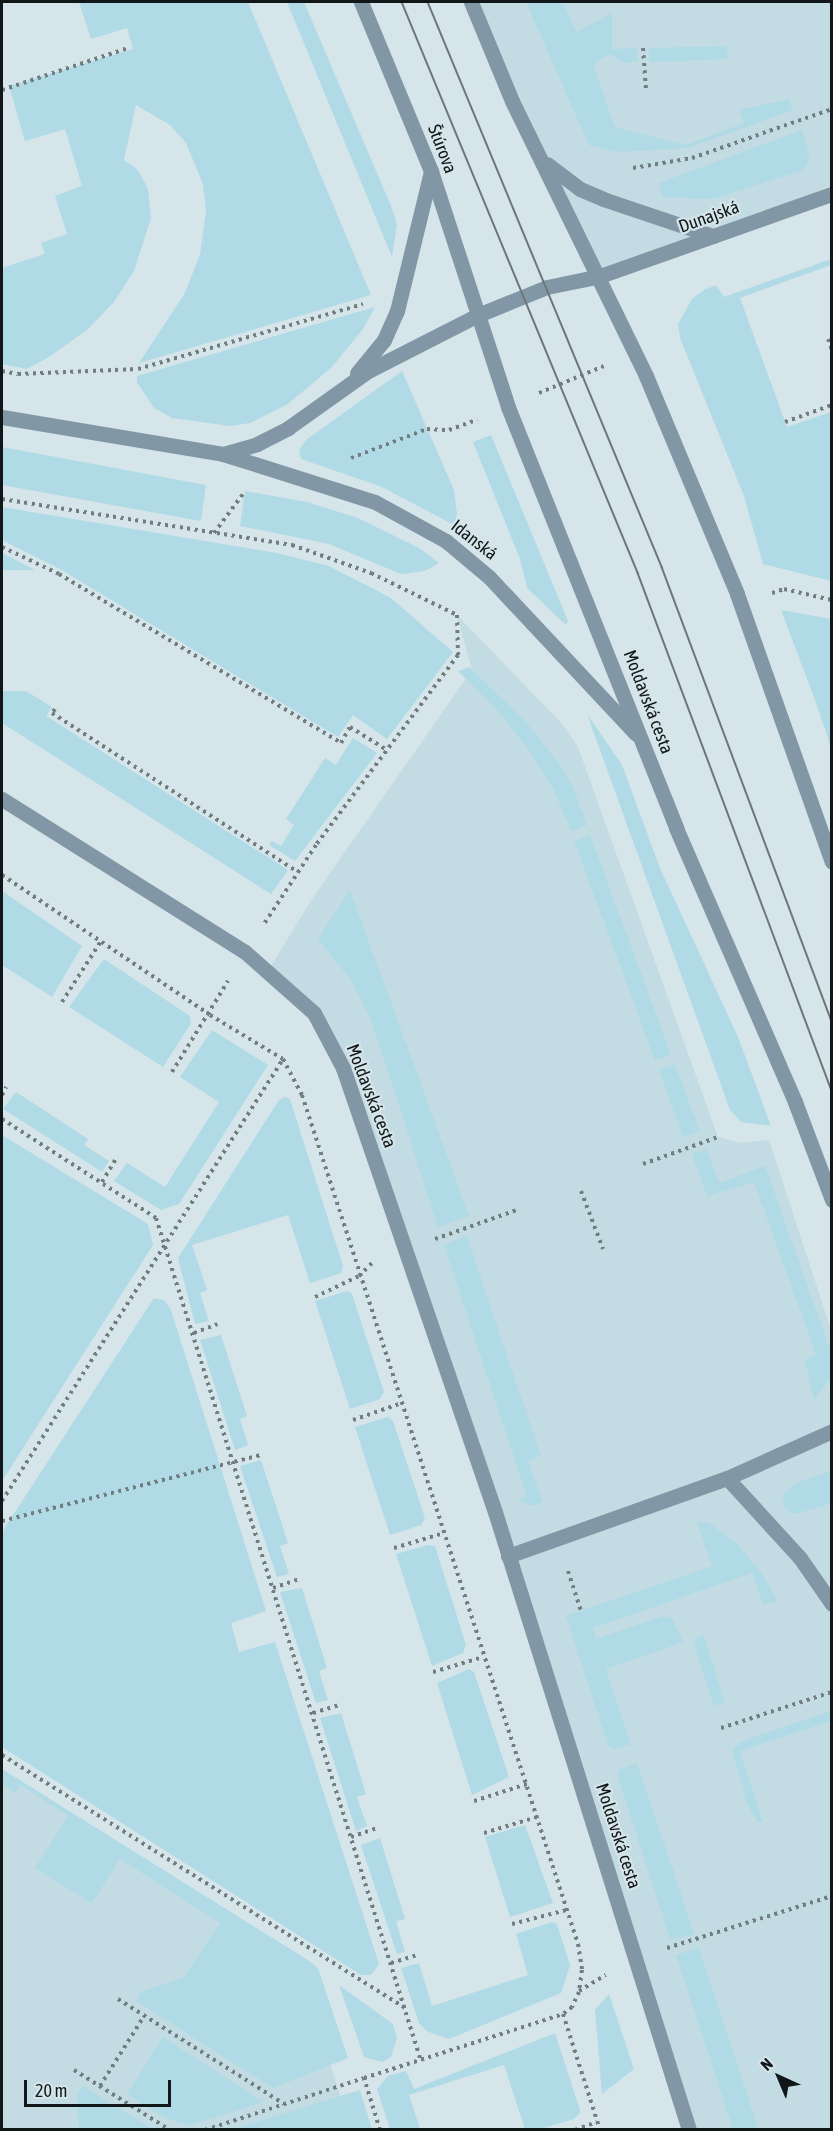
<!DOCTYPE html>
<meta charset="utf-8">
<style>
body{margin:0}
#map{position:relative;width:833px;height:2131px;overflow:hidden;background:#d5e5e9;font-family:"Asap Condensed",sans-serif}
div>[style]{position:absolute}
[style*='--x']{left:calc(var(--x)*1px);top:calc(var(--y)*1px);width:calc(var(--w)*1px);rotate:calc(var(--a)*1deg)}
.built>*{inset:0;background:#c3dbe2}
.green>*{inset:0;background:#b0dbe6}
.path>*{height:4px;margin-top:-2px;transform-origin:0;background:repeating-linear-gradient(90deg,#727d80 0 3px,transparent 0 7.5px)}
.minor>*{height:15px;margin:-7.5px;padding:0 7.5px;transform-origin:7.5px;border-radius:7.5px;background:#8297a5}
.tram>*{height:1.5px;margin:-0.75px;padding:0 0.75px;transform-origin:0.75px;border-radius:0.75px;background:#6d777a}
span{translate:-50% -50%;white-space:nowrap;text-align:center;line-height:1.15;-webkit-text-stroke:4.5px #d5e5e9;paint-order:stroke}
.street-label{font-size:18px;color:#111618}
.frame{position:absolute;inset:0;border:3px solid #111618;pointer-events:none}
.north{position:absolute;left:749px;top:2047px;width:60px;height:60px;-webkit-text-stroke:4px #d5e5e9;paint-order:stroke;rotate:316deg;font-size:16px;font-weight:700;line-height:24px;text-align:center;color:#111618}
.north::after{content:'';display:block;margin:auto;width:21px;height:27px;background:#111618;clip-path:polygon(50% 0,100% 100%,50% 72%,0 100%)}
.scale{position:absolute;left:24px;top:2080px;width:147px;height:27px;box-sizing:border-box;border:3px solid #111618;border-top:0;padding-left:8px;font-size:18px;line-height:21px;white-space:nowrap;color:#111618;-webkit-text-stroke:4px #d5e5e9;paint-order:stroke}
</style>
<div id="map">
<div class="built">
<div style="clip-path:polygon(471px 2px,831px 2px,831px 186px,600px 276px)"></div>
<div style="clip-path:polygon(457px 615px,564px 726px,578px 747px,718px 1137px,741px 1143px,769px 1140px,831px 1330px,831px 2129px,689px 2129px,343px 1068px,314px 1013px,268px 971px,312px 899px,472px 670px)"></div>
<div style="clip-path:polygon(2px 1769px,295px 1955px,351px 2129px,2px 2129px)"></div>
</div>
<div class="green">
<div style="clip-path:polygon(79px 2px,248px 2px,371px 295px,139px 363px,185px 293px,200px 254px,206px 212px,203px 184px,186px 143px,170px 125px,136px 105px,124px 160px,138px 170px,148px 189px,151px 218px,134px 271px,114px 302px,88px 329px,49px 357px,27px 369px,2px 364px,2px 268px,45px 254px,41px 243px,67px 234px,55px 196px,82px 186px,65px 129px,25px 141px,9px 86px,133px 49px,127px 28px,91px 39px)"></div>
<div style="clip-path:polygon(287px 2px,304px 2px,391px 206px,397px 224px,392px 257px)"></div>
<div style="clip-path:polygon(526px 2px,563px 2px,576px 32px,612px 13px,612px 49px,636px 48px,638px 61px,623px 63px,610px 54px,593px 64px,615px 127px,686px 145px,744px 123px,739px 110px,789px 99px,793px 110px,688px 148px,618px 152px,589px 145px)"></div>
<div style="clip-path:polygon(726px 46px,728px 59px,650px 62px,648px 48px)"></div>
<div style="clip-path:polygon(802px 130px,809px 154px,808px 163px,801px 171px,712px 199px,662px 197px,659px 183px)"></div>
<div style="clip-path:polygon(831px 259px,831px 265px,740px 298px,787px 427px,831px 412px,831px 581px,763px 564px,744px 496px,680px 338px,678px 324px,692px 299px,704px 290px,716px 285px,724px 297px)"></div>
<div style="clip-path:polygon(375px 307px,363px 329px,332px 367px,288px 404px,250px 423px,230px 426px,172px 418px,154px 408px,137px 382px,137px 376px)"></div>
<div style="clip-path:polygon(402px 371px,454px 490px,457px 514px,454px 525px,382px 487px,301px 459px,299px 450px,306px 440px)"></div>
<div style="clip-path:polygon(491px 435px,568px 621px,566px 625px,527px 588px,520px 559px,473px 442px)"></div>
<div style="clip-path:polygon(2px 447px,206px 485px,201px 521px,2px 485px)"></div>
<div style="clip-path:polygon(245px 491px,307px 502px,358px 518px,419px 548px,439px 563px,425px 571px,401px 574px,329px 544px,240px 526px)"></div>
<div style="clip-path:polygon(2px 507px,277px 553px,329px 566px,391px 598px,453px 652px,387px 739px,353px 715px,338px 737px,60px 569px,2px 540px)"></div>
<div style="clip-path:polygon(2px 553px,35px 570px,2px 570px)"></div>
<div style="clip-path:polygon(781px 610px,831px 619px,831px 747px,815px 700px)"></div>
<div style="clip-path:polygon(469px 667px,526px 722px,558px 762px,573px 787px,587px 825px,571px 831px,554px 790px,529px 750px,498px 711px,458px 671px)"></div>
<div style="clip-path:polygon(2px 691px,26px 691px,52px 707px,46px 716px,288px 870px,271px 894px,2px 723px)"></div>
<div style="clip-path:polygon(587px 714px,622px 765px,660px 868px,738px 1037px,771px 1126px,741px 1122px,730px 1110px)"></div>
<div style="clip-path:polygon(353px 738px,377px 753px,295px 861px,269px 845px,272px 841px,281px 846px,294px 825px,286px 819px,325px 758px,336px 765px)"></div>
<div style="clip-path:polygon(590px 835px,671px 1055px,655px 1060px,574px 841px)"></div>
<div style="clip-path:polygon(350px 890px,469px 1216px,438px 1227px,372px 1022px,350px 979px,318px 939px)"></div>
<div style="clip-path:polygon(2px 891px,82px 946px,52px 997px,2px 965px)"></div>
<div style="clip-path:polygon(104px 959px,190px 1016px,191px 1023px,163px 1067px,69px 1007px)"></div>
<div style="clip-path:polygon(212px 1030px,268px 1065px,179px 1204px,161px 1210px,114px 1181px,127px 1163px,165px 1187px,219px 1102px,180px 1077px)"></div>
<div style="clip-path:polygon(675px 1065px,700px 1131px,683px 1137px,659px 1070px)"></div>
<div style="clip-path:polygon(16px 1092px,88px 1139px,84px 1145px,109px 1161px,102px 1172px,3px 1109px)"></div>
<div style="clip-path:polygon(285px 1097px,290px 1099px,343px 1266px,341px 1273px,310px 1283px,288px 1215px,192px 1245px,207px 1290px,200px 1293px,209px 1321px,195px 1324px,178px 1258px,279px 1100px)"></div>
<div style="clip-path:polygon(2px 1135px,148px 1224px,153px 1245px,2px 1481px)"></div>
<div style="clip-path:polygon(707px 1149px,719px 1183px,765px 1166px,830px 1350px,831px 1378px,814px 1399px,805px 1360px,816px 1355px,754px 1182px,707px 1196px,692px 1154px)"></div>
<div style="clip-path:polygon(467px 1236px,541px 1456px,528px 1461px,543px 1502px,531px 1506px,519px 1500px,527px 1496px,444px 1245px)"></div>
<div style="clip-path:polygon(347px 1291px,352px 1294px,384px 1392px,380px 1399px,350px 1409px,315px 1301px)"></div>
<div style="clip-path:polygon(154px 1298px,164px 1300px,171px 1310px,266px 1611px,231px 1623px,239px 1652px,275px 1642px,379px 1964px,371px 1975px,361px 1975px,2px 1747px,2px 1532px)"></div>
<div style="clip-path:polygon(221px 1335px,247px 1416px,240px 1419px,248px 1445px,235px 1450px,200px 1340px)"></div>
<div style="clip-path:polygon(388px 1417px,393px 1421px,425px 1518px,421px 1525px,390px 1535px,355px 1427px)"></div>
<div style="clip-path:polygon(261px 1460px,288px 1543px,280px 1546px,289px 1574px,277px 1577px,240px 1466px)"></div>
<div style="clip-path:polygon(831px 1471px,831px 1503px,796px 1514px,789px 1512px,783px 1504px,784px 1494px,795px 1483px)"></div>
<div style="clip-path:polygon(697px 1522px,708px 1522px,738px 1545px,763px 1575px,777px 1601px,763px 1604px,752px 1573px,593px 1628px,596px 1639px,663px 1616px,672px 1618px,683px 1642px,606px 1669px,631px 1744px,614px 1749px,608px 1745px,566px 1616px,712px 1566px)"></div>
<div style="clip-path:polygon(428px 1545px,435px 1546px,466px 1645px,463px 1653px,432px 1666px,396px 1554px)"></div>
<div style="clip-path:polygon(302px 1588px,327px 1668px,319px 1671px,328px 1700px,316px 1703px,280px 1592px)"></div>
<div style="clip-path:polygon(703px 1635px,725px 1702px,714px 1706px,693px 1640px)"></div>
<div style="clip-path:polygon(469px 1669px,474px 1672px,509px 1777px,472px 1795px,437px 1683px)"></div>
<div style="clip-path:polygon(831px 1711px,831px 1721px,740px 1751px,763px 1822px,757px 1822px,747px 1803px,732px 1750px,740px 1742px)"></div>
<div style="clip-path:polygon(341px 1713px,366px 1794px,357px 1797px,367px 1826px,356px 1831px,320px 1718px)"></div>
<div style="clip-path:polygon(637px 1763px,677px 1881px,694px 1934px,670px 1939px,617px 1775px,620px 1769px)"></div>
<div style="clip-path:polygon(2px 1769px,311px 1962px,318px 1968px,348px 2058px,273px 2088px,136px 2001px,141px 1992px,184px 1977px,220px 1923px,120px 1859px,92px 1903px,35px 1868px,68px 1816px,21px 1785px,16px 1793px,2px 1784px)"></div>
<div style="clip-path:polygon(525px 1825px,553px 1903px,510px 1917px,485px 1837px)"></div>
<div style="clip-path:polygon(380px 1838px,405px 1919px,396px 1921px,405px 1952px,397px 1954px,361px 1845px)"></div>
<div style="clip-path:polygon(552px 1922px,557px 1924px,570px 1965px,561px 1993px,449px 2039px,426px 2031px,419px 2023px,401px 1968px,419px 1963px,432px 2006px,528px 1975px,516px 1934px)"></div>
<div style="clip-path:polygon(699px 1948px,723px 2021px,758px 2129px,733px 2129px,676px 1955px)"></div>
<div style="clip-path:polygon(339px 1985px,393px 2024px,397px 2038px,391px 2057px,382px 2062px,364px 2057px)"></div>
<div style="clip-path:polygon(609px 1994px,634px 2069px,602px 2094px,595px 2010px)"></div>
<div style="clip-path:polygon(555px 2033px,579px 2107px,580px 2113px,574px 2119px,540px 2129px,525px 2129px,504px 2065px,409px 2095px,420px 2129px,390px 2129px,377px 2089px,388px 2076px,406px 2071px,414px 2089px)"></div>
<div style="clip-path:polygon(163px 2037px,263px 2102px,190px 2125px,167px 2119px,127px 2094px)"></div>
<div style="clip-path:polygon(83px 2086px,152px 2129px,79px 2129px,77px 2095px)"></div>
<div style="clip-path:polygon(360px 2090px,372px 2129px,234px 2129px,340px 2096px)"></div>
</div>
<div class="path">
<div style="--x:643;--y:48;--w:42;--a:85.9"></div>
<div style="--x:2;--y:90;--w:133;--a:-18.4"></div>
<div style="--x:633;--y:168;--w:60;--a:-9.6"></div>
<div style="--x:692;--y:158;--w:148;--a:-19.3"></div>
<div style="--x:828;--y:339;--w:12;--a:70"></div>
<div style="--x:2;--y:371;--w:16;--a:11"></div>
<div style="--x:18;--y:374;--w:120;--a:-2.4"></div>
<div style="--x:138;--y:369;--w:234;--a:-16.1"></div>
<div style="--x:539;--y:393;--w:70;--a:-22.6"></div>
<div style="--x:785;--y:422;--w:50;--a:-19.9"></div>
<div style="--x:351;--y:458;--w:81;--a:-20.9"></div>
<div style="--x:427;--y:429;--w:22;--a:3"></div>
<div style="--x:449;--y:430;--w:30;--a:-20"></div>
<div style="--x:2;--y:499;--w:294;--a:9"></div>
<div style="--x:292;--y:545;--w:84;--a:19.5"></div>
<div style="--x:371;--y:573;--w:96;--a:26"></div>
<div style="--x:457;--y:615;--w:40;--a:88.6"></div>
<div style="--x:458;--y:655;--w:237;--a:126.8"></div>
<div style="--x:316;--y:845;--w:95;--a:123.4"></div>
<div style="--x:214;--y:533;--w:49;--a:-53.4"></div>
<div style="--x:2;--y:547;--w:63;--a:25.3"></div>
<div style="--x:59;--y:574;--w:329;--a:30.9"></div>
<div style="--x:341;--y:743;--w:18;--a:-61"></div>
<div style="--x:350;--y:727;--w:44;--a:31.9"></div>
<div style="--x:772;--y:593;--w:13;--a:-18"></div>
<div style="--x:784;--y:589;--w:49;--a:12.9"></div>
<div style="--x:55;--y:709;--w:5;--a:127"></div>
<div style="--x:52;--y:713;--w:293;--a:32.9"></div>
<div style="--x:2;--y:875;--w:251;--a:33.9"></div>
<div style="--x:210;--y:1015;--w:85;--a:31.1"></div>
<div style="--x:283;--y:1059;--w:41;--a:62.2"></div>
<div style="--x:302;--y:1095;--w:893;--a:71.99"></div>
<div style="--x:578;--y:1944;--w:26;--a:81"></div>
<div style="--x:582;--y:1970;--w:22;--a:98"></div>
<div style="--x:579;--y:1992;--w:17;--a:115"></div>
<div style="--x:572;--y:2007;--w:11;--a:142"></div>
<div style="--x:563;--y:2014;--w:122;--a:72.3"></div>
<div style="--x:62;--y:1002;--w:72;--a:-57.4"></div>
<div style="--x:172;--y:1072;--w:107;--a:-58.4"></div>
<div style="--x:2;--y:1095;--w:9;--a:-63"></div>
<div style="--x:2;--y:1119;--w:183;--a:32.7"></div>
<div style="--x:156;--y:1218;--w:884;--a:72.55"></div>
<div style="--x:643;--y:1164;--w:80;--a:-19.8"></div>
<div style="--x:102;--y:1182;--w:29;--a:-59"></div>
<div style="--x:581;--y:1191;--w:62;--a:69.2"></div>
<div style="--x:435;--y:1239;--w:87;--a:-19.5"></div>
<div style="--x:315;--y:1297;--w:49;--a:-25.5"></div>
<div style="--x:359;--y:1276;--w:21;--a:-45"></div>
<div style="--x:194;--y:1333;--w:25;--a:-21"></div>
<div style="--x:353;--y:1420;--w:52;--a:-19.1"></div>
<div style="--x:2;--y:1501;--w:524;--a:-57.55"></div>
<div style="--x:2;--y:1521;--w:266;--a:-14.3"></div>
<div style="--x:394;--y:1548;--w:52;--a:-16.7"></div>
<div style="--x:568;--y:1571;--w:42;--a:72"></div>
<div style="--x:273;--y:1588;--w:28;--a:-19"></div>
<div style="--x:433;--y:1672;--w:52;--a:-16.7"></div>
<div style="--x:313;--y:1713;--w:27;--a:-17"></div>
<div style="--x:721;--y:1728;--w:117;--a:-18"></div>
<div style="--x:2;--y:1755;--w:476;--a:32.1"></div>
<div style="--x:474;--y:1801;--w:56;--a:-17.8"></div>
<div style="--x:484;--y:1833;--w:55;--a:-16.8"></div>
<div style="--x:351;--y:1837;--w:28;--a:-19"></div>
<div style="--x:512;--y:1924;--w:57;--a:-14.3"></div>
<div style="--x:667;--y:1948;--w:173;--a:-17.5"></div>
<div style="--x:391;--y:1963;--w:27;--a:-17"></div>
<div style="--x:579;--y:1991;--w:31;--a:-31"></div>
<div style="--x:118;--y:1999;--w:196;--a:32.3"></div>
<div style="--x:74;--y:2070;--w:113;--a:32"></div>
<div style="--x:100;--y:2086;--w:83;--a:-57.8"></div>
<div style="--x:205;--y:2130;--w:167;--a:-18.1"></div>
<div style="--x:380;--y:2130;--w:54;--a:-107.1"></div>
<div style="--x:364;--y:2078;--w:209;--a:-17.8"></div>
<div style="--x:575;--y:2130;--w:23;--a:-20"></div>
</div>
<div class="minor">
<div style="--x:361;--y:2;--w:183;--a:67.5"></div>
<div style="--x:431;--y:171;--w:248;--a:71.9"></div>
<div style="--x:508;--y:407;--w:453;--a:68.2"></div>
<div style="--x:676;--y:828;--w:299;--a:66.5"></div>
<div style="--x:795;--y:1102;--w:105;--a:69.3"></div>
<div style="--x:471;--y:2;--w:107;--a:67.5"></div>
<div style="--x:512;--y:101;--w:306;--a:64"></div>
<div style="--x:646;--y:376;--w:236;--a:67.3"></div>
<div style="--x:737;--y:594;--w:284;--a:70.5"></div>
<div style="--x:547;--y:164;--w:41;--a:37.1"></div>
<div style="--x:580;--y:189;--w:25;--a:23"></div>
<div style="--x:603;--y:199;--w:116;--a:18.6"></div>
<div style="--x:357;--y:373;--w:43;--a:-50.7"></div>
<div style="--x:384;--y:340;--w:32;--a:-66"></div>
<div style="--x:397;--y:311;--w:144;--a:-76.3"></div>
<div style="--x:2;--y:417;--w:224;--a:9.5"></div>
<div style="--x:223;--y:454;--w:159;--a:17.5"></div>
<div style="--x:375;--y:502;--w:81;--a:28.8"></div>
<div style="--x:446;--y:541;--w:56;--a:39.9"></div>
<div style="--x:489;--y:577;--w:215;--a:46.9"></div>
<div style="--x:223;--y:454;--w:35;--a:-16"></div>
<div style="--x:257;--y:444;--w:35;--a:-27"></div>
<div style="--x:288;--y:428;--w:98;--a:-35.5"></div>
<div style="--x:368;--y:371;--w:123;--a:-27"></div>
<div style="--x:478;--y:315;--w:74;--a:-22.1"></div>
<div style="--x:547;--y:287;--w:54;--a:-11.7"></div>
<div style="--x:600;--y:276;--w:246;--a:-19.5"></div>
<div style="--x:2;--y:799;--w:287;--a:32.2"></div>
<div style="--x:245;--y:952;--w:92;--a:41.5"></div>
<div style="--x:314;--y:1013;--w:62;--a:62.2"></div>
<div style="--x:343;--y:1068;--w:469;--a:71.1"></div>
<div style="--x:495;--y:1512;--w:648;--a:72.57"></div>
<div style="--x:727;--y:1478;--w:108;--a:47.6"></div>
<div style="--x:800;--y:1558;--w:56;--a:55.2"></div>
<div style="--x:508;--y:1556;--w:232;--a:-19.6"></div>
<div style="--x:727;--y:1478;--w:115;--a:-24.1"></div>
</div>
<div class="tram">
<div style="--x:402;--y:2;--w:618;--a:67.54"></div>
<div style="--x:638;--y:573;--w:553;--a:69.47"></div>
<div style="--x:428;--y:2;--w:612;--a:67.5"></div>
<div style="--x:662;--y:567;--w:486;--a:69.5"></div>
</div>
<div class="street-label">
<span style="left:442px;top:149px;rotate:69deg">Štúrova</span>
<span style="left:709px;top:217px;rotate:-20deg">Dunajská</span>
<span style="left:474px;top:540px;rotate:38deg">Idanská</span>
<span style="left:648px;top:702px;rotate:69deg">Moldavská cesta</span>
<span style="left:371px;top:1096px;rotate:69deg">Moldavská cesta</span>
<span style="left:618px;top:1836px;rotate:72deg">Moldavská cesta</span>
</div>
<div class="frame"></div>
<div class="north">N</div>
<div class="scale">20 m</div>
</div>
